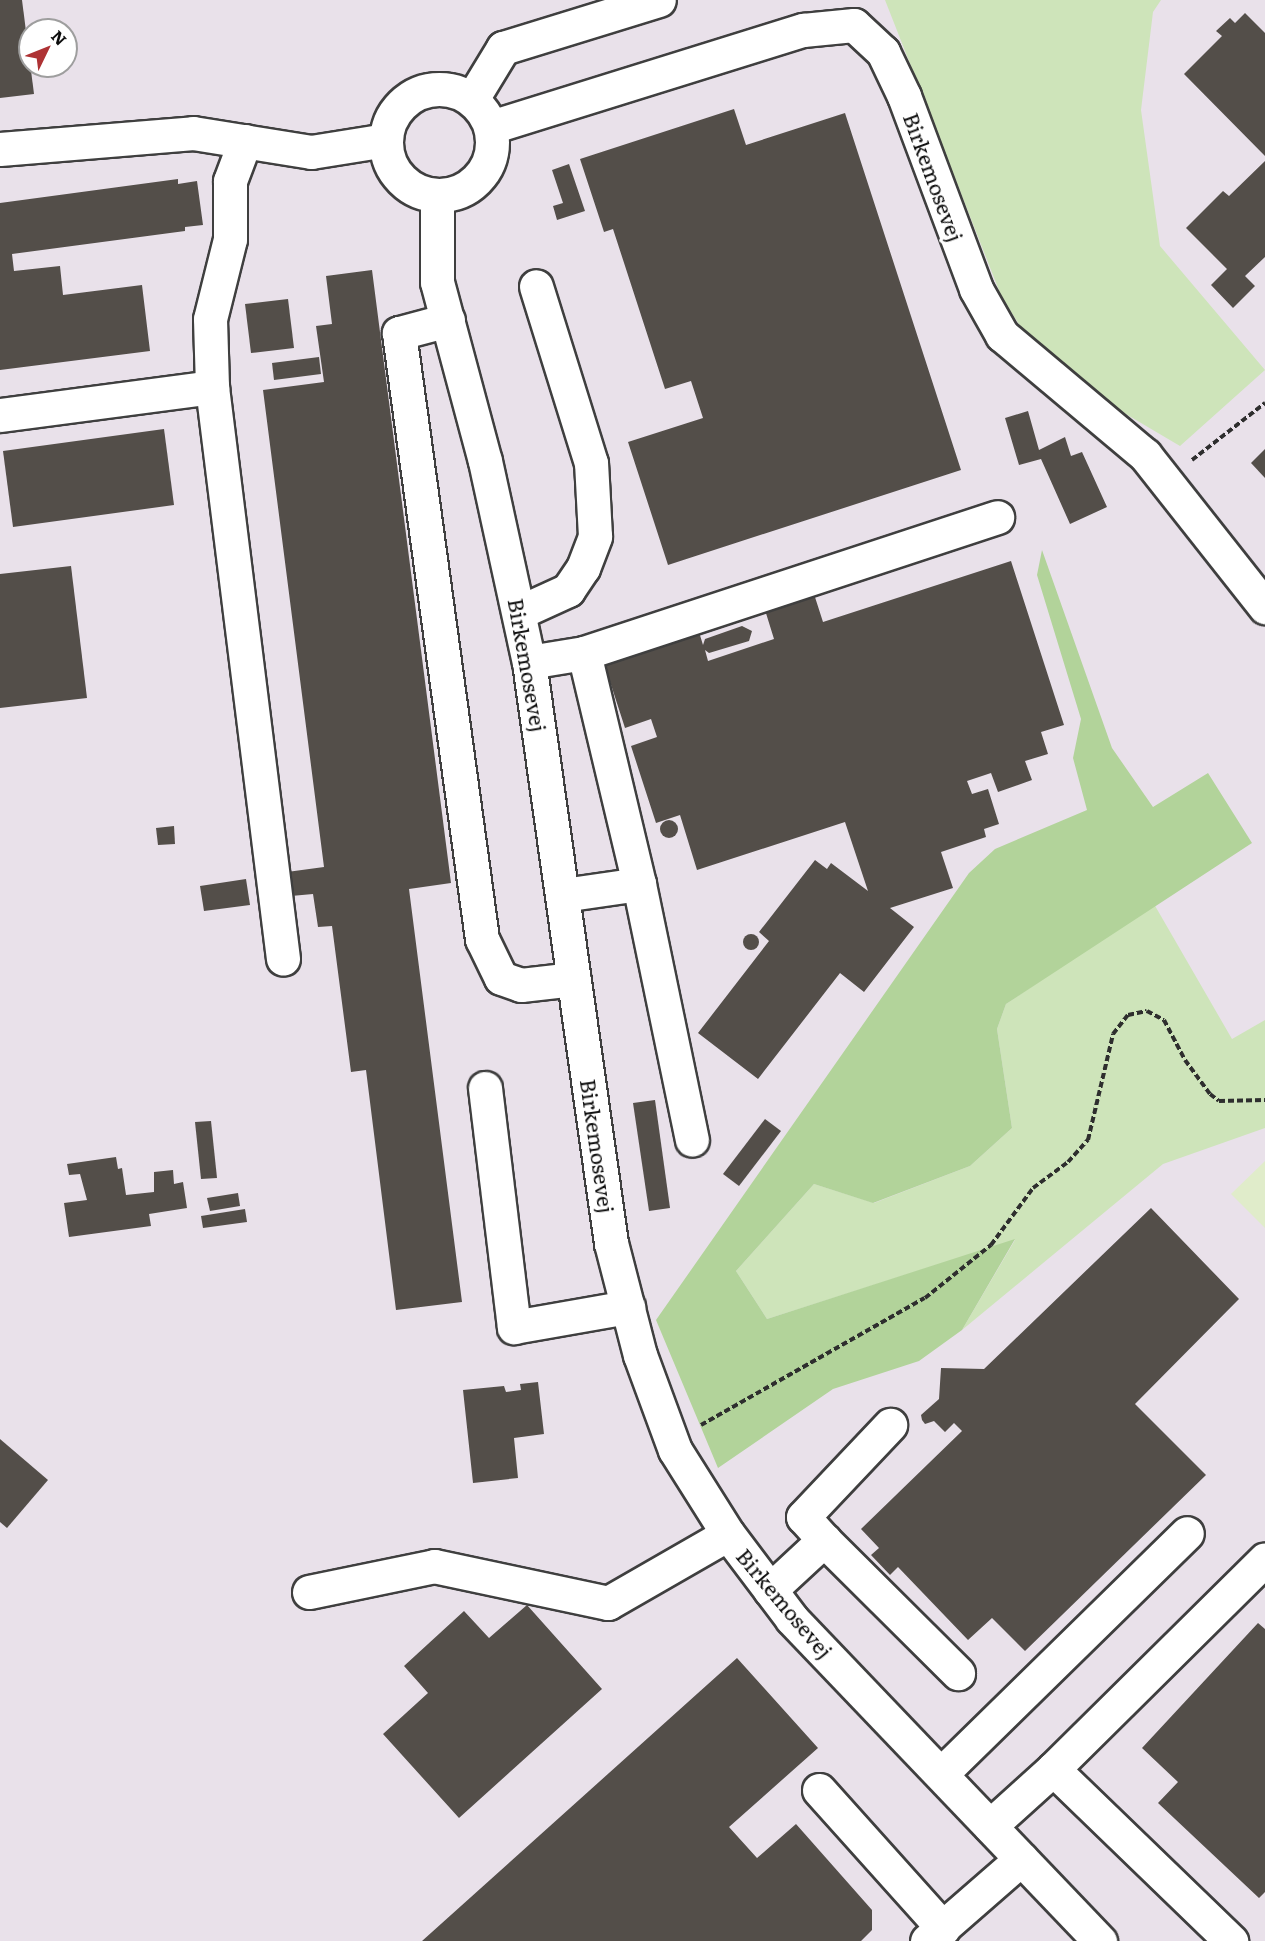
<!DOCTYPE html>
<style>
body{margin:0}
#map{position:relative;width:1265px;height:1941px;overflow:hidden;background:#fdfaec;font-family:Literata,serif}
div>[style]{position:absolute}
[style*='--x']{left:calc(var(--x)*1px);top:calc(var(--y)*1px);width:calc(var(--w)*1px);rotate:calc(var(--a)*1deg)}
.industrial>*{inset:0;background:#e9e1ea}
.green>*{inset:0;background:#cee4ba}
.forest>*{inset:0;background:#b2d39a}
.pitch>*{inset:0;background:#e0ecca}
.building>*{inset:0;background:#534e49}
.round{border-radius:50%}
.path>*{height:4px;margin-top:-2px;transform-origin:0;background:repeating-linear-gradient(90deg,#2e2e2e 0 6px,transparent 0 9px)}
.roads{filter:drop-shadow(2px 0 #3f3f3f) drop-shadow(-2px 0 #3f3f3f) drop-shadow(0 2px #3f3f3f) drop-shadow(0 -2px #3f3f3f)}
.minor>*{height:33px;margin:-16.5px;padding:0 16.5px;transform-origin:16.5px;border-radius:16.5px;background:#fff}
.minor>.ring{margin:-16.5px;padding:0;box-sizing:content-box;background:none;border:33px solid #fff;border-radius:50%}
span{translate:-50% -50%;white-space:nowrap;text-align:center;line-height:1.15;-webkit-text-stroke:6px #fff;paint-order:stroke}
.street-label{font-size:21px;color:#0c0c0c}
.north{position:absolute;left:18px;top:18px;width:60px;height:60px;box-sizing:border-box;background:#fff;border:2px solid #9e9e9e;border-radius:50%;rotate:47deg;font-size:16px;font-weight:700;line-height:24px;text-align:center;color:#0c0c0c}
.north::after{content:'';display:block;margin:auto;width:21px;height:27px;background:#ae3234;clip-path:polygon(50% 0,100% 100%,50% 72%,0 100%)}
</style>
<div id="map">
<div class="industrial">
<div style="clip-path:polygon(evenodd,0 0,1265px 0,1265px 1941px,0 1941px,0 0,30px 30px,66px 30px,66px 66px,30px 66px,30px 30px)"></div>
</div>
<div class="green">
<div style="clip-path:polygon(885px 0,1161px 0,1153px 12px,1141px 110px,1160px 246px,1265px 370px,1180px 446px,1119px 410px,1035px 349px,1002px 298px)"></div>
<div style="clip-path:polygon(1154px 904px,1232px 1039px,1265px 1020px,1265px 1128px,1163px 1164px,962px 1330px,1015px 1240px,767px 1319px,736px 1271px,814px 1184px,874px 1203px,970px 1166px,1012px 1128px,997px 1029px,1006px 1004px)"></div>
</div>
<div class="forest">
<div style="clip-path:polygon(1042px 550px,1112px 748px,1153px 807px,1208px 773px,1252px 843px,1006px 1004px,997px 1029px,1012px 1128px,970px 1166px,873px 1203px,814px 1184px,736px 1271px,767px 1319px,1015px 1239px,962px 1330px,919px 1361px,833px 1389px,718px 1468px,656px 1320px,969px 873px,995px 849px,1087px 810px,1073px 758px,1081px 719px,1037px 575px)"></div>
</div>
<div class="pitch">
<div style="clip-path:polygon(1265px 1161px,1265px 1228px,1231px 1194px)"></div>
</div>
<div class="building">
<div style="clip-path:polygon(0 0,22px 0,34px 94px,0 98px)"></div>
<div style="clip-path:polygon(1245px 13px,1265px 33px,1265px 156px,1184px 74px,1222px 36px,1216px 31px,1230px 18px,1235px 23px)"></div>
<div style="clip-path:polygon(734px 109px,746px 145px,845px 113px,961px 470px,668px 565px,628px 442px,703px 418px,691px 381px,665px 389px,613px 229px,604px 232px,580px 159px)"></div>
<div style="clip-path:polygon(1265px 161px,1265px 257px,1245px 276px,1255px 286px,1233px 308px,1211px 285px,1227px 269px,1186px 228px,1223px 191px,1229px 196px)"></div>
<div style="clip-path:polygon(569px 164px,585px 211px,557px 220px,553px 206px,563px 203px,552px 170px)"></div>
<div style="clip-path:polygon(178px 179px,178px 184px,197px 181px,203px 225px,185px 227px,185px 231px,12px 254px,14px 271px,60px 266px,63px 295px,142px 285px,150px 351px,0 370px,0 203px)"></div>
<div style="clip-path:polygon(372px 270px,451px 883px,409px 889px,462px 1302px,396px 1310px,366px 1070px,351px 1072px,332px 926px,318px 927px,313px 894px,291px 896px,287px 872px,324px 867px,263px 390px,324px 382px,316px 326px,332px 324px,326px 276px)"></div>
<div style="clip-path:polygon(288px 299px,294px 348px,251px 353px,245px 304px)"></div>
<div style="clip-path:polygon(319px 357px,321px 374px,274px 380px,272px 363px)"></div>
<div style="clip-path:polygon(1028px 411px,1039px 450px,1065px 437px,1071px 456px,1082px 452px,1107px 507px,1070px 524px,1041px 459px,1019px 465px,1005px 418px)"></div>
<div style="clip-path:polygon(164px 429px,174px 505px,13px 527px,3px 451px)"></div>
<div style="clip-path:polygon(1265px 449px,1265px 478px,1251px 463px)"></div>
<div style="clip-path:polygon(1011px 561px,1064px 725px,1041px 732px,1048px 754px,1025px 761px,1032px 780px,998px 792px,991px 773px,967px 781px,972px 794px,988px 789px,999px 824px,984px 829px,986px 837px,941px 852px,953px 888px,890px 908px,914px 927px,864px 992px,840px 973px,758px 1079px,698px 1033px,769px 941px,759px 932px,815px 860px,827px 869px,831px 863px,868px 891px,845px 822px,697px 870px,680px 815px,656px 823px,631px 746px,657px 737px,651px 719px,625px 728px,604px 663px,699px 632px,703px 645px,705px 639px,742px 626px,752px 631px,749px 641px,709px 653px,705px 650px,708px 661px,774px 639px,765px 610px,814px 594px,823px 622px)"></div>
<div style="clip-path:polygon(71px 566px,87px 698px,0 708px,0 574px)"></div>
<div class="round" style="left:660px;top:820px;width:18px;height:18px"></div>
<div style="clip-path:polygon(174px 826px,175px 844px,158px 845px,156px 828px)"></div>
<div style="clip-path:polygon(246px 879px,250px 905px,204px 911px,200px 886px)"></div>
<div class="round" style="left:743px;top:934px;width:16px;height:16px"></div>
<div style="clip-path:polygon(655px 1100px,670px 1208px,649px 1211px,633px 1103px)"></div>
<div style="clip-path:polygon(765px 1119px,781px 1131px,739px 1186px,723px 1174px)"></div>
<div style="clip-path:polygon(211px 1121px,217px 1178px,201px 1179px,195px 1122px)"></div>
<div style="clip-path:polygon(116px 1157px,118px 1169px,122px 1168px,126px 1195px,154px 1192px,154px 1172px,173px 1170px,174px 1184px,183px 1182px,187px 1208px,149px 1214px,151px 1226px,69px 1237px,64px 1203px,87px 1200px,80px 1174px,69px 1175px,67px 1164px)"></div>
<div style="clip-path:polygon(238px 1193px,240px 1206px,210px 1211px,207px 1198px)"></div>
<div style="clip-path:polygon(1151px 1208px,1239px 1299px,1135px 1404px,1206px 1475px,1025px 1651px,992px 1618px,968px 1640px,898px 1567px,890px 1575px,871px 1555px,879px 1548px,861px 1529px,962px 1431px,954px 1423px,945px 1432px,934px 1421px,925px 1424px,922px 1420px,921px 1415px,939px 1399px,941px 1368px,984px 1369px)"></div>
<div style="clip-path:polygon(245px 1209px,247px 1222px,203px 1228px,201px 1216px)"></div>
<div style="clip-path:polygon(538px 1382px,544px 1434px,514px 1438px,518px 1478px,473px 1483px,463px 1390px,504px 1386px,506px 1392px,521px 1390px,520px 1384px)"></div>
<div style="clip-path:polygon(0 1439px,48px 1480px,7px 1528px,0 1522px)"></div>
<div style="clip-path:polygon(527px 1605px,602px 1689px,459px 1818px,383px 1734px,428px 1693px,404px 1666px,464px 1611px,489px 1638px)"></div>
<div style="clip-path:polygon(1258px 1623px,1265px 1629px,1265px 1892px,1259px 1898px,1158px 1803px,1178px 1782px,1142px 1748px)"></div>
<div style="clip-path:polygon(737px 1658px,818px 1748px,729px 1827px,757px 1858px,796px 1824px,872px 1910px,872px 1930px,861px 1941px,422px 1941px)"></div>
</div>
<div class="path">
<div style="--x:1192;--y:460;--w:93;--a:-38"></div>
<div style="--x:701;--y:1425;--w:257;--a:-29.6"></div>
<div style="--x:925;--y:1298;--w:85;--a:-38.8"></div>
<div style="--x:991;--y:1245;--w:71;--a:-53.6"></div>
<div style="--x:1033;--y:1188;--w:44;--a:-36.6"></div>
<div style="--x:1068;--y:1162;--w:30;--a:-48"></div>
<div style="--x:1088;--y:1140;--w:109;--a:-76.7"></div>
<div style="--x:1113;--y:1034;--w:24;--a:-52"></div>
<div style="--x:1128;--y:1015;--w:19;--a:-12"></div>
<div style="--x:1147;--y:1011;--w:19;--a:28"></div>
<div style="--x:1164;--y:1020;--w:45;--a:62.3"></div>
<div style="--x:1185;--y:1060;--w:42;--a:53.7"></div>
<div style="--x:1210;--y:1094;--w:11;--a:38"></div>
<div style="--x:1219;--y:1101;--w:46;--a:-1.2"></div>
</div>
<div class="roads">
<div class="minor">
<div class="ring" style="left:386px;top:89px;width:73px;height:73px"></div>
<div style="--x:472;--y:99;--w:60;--a:-58.7"></div>
<div style="--x:503;--y:48;--w:163;--a:-17.1"></div>
<div style="--x:491;--y:127;--w:327;--a:-17.3"></div>
<div style="--x:803;--y:30;--w:51;--a:-5.6"></div>
<div style="--x:854;--y:25;--w:40;--a:43"></div>
<div style="--x:883;--y:52;--w:49;--a:64.5"></div>
<div style="--x:904;--y:96;--w:206;--a:69.5"></div>
<div style="--x:976;--y:289;--w:53;--a:60.5"></div>
<div style="--x:1002;--y:335;--w:187;--a:40"></div>
<div style="--x:1145;--y:455;--w:194;--a:51.7"></div>
<div style="--x:245;--y:141;--w:43;--a:110.6"></div>
<div style="--x:230;--y:181;--w:58;--a:90"></div>
<div style="--x:230;--y:239;--w:82;--a:104"></div>
<div style="--x:210;--y:319;--w:68;--a:88.3"></div>
<div style="--x:212;--y:387;--w:576;--a:82.92"></div>
<div style="--x:0;--y:149;--w:194;--a:-4.7"></div>
<div style="--x:193;--y:133;--w:120;--a:9.1"></div>
<div style="--x:311;--y:152;--w:76;--a:-9.1"></div>
<div style="--x:437;--y:195;--w:87;--a:90"></div>
<div style="--x:437;--y:282;--w:185;--a:75"></div>
<div style="--x:485;--y:461;--w:206;--a:77.7"></div>
<div style="--x:529;--y:662;--w:587;--a:81.97"></div>
<div style="--x:611;--y:1243;--w:116;--a:75.5"></div>
<div style="--x:640;--y:1355;--w:101;--a:69.8"></div>
<div style="--x:675;--y:1450;--w:99;--a:57.8"></div>
<div style="--x:728;--y:1534;--w:106;--a:53"></div>
<div style="--x:792;--y:1619;--w:446;--a:46.3"></div>
<div style="--x:448;--y:320;--w:51;--a:165.1"></div>
<div style="--x:399;--y:333;--w:612;--a:82.2"></div>
<div style="--x:482;--y:939;--w:43;--a:64"></div>
<div style="--x:501;--y:978;--w:21;--a:19"></div>
<div style="--x:521;--y:985;--w:53;--a:-6.5"></div>
<div style="--x:0;--y:415;--w:214;--a:-7.5"></div>
<div style="--x:520;--y:612;--w:53;--a:-24.6"></div>
<div style="--x:568;--y:590;--w:27;--a:-56"></div>
<div style="--x:583;--y:568;--w:34;--a:-69"></div>
<div style="--x:595;--y:536;--w:73;--a:-93.1"></div>
<div style="--x:591;--y:463;--w:185;--a:-107.3"></div>
<div style="--x:584;--y:653;--w:435;--a:-18.2"></div>
<div style="--x:529;--y:662;--w:56;--a:-9.3"></div>
<div style="--x:584;--y:653;--w:237;--a:76.6"></div>
<div style="--x:563;--y:895;--w:77;--a:-8.2"></div>
<div style="--x:639;--y:884;--w:261;--a:78.3"></div>
<div style="--x:485;--y:1088;--w:241;--a:83.1"></div>
<div style="--x:514;--y:1327;--w:116;--a:-10"></div>
<div style="--x:824;--y:1540;--w:31;--a:-132"></div>
<div style="--x:803;--y:1517;--w:127;--a:-46.6"></div>
<div style="--x:770;--y:1590;--w:74;--a:-42.8"></div>
<div style="--x:824;--y:1540;--w:189;--a:44.8"></div>
<div style="--x:309;--y:1592;--w:128;--a:-11.7"></div>
<div style="--x:434;--y:1566;--w:178;--a:12"></div>
<div style="--x:608;--y:1603;--w:138;--a:-29.9"></div>
<div style="--x:1053;--y:1769;--w:298;--a:-44.7"></div>
<div style="--x:941;--y:1774;--w:344;--a:-44.4"></div>
<div style="--x:819;--y:1790;--w:186;--a:48.1"></div>
<div style="--x:990;--y:1826;--w:85;--a:-42.1"></div>
<div style="--x:1053;--y:1769;--w:248;--a:44"></div>
<div style="--x:927;--y:1941;--w:125;--a:-41.1"></div>
</div>
</div>
<div class="street-label">
<span style="left:934px;top:177px;rotate:70deg">Birkemosevej</span>
<span style="left:528px;top:665px;rotate:80deg">Birkemosevej</span>
<span style="left:598px;top:1146px;rotate:82deg">Birkemosevej</span>
<span style="left:785px;top:1603px;rotate:50deg">Birkemosevej</span>
</div>
<div class="north">N</div>
</div>
